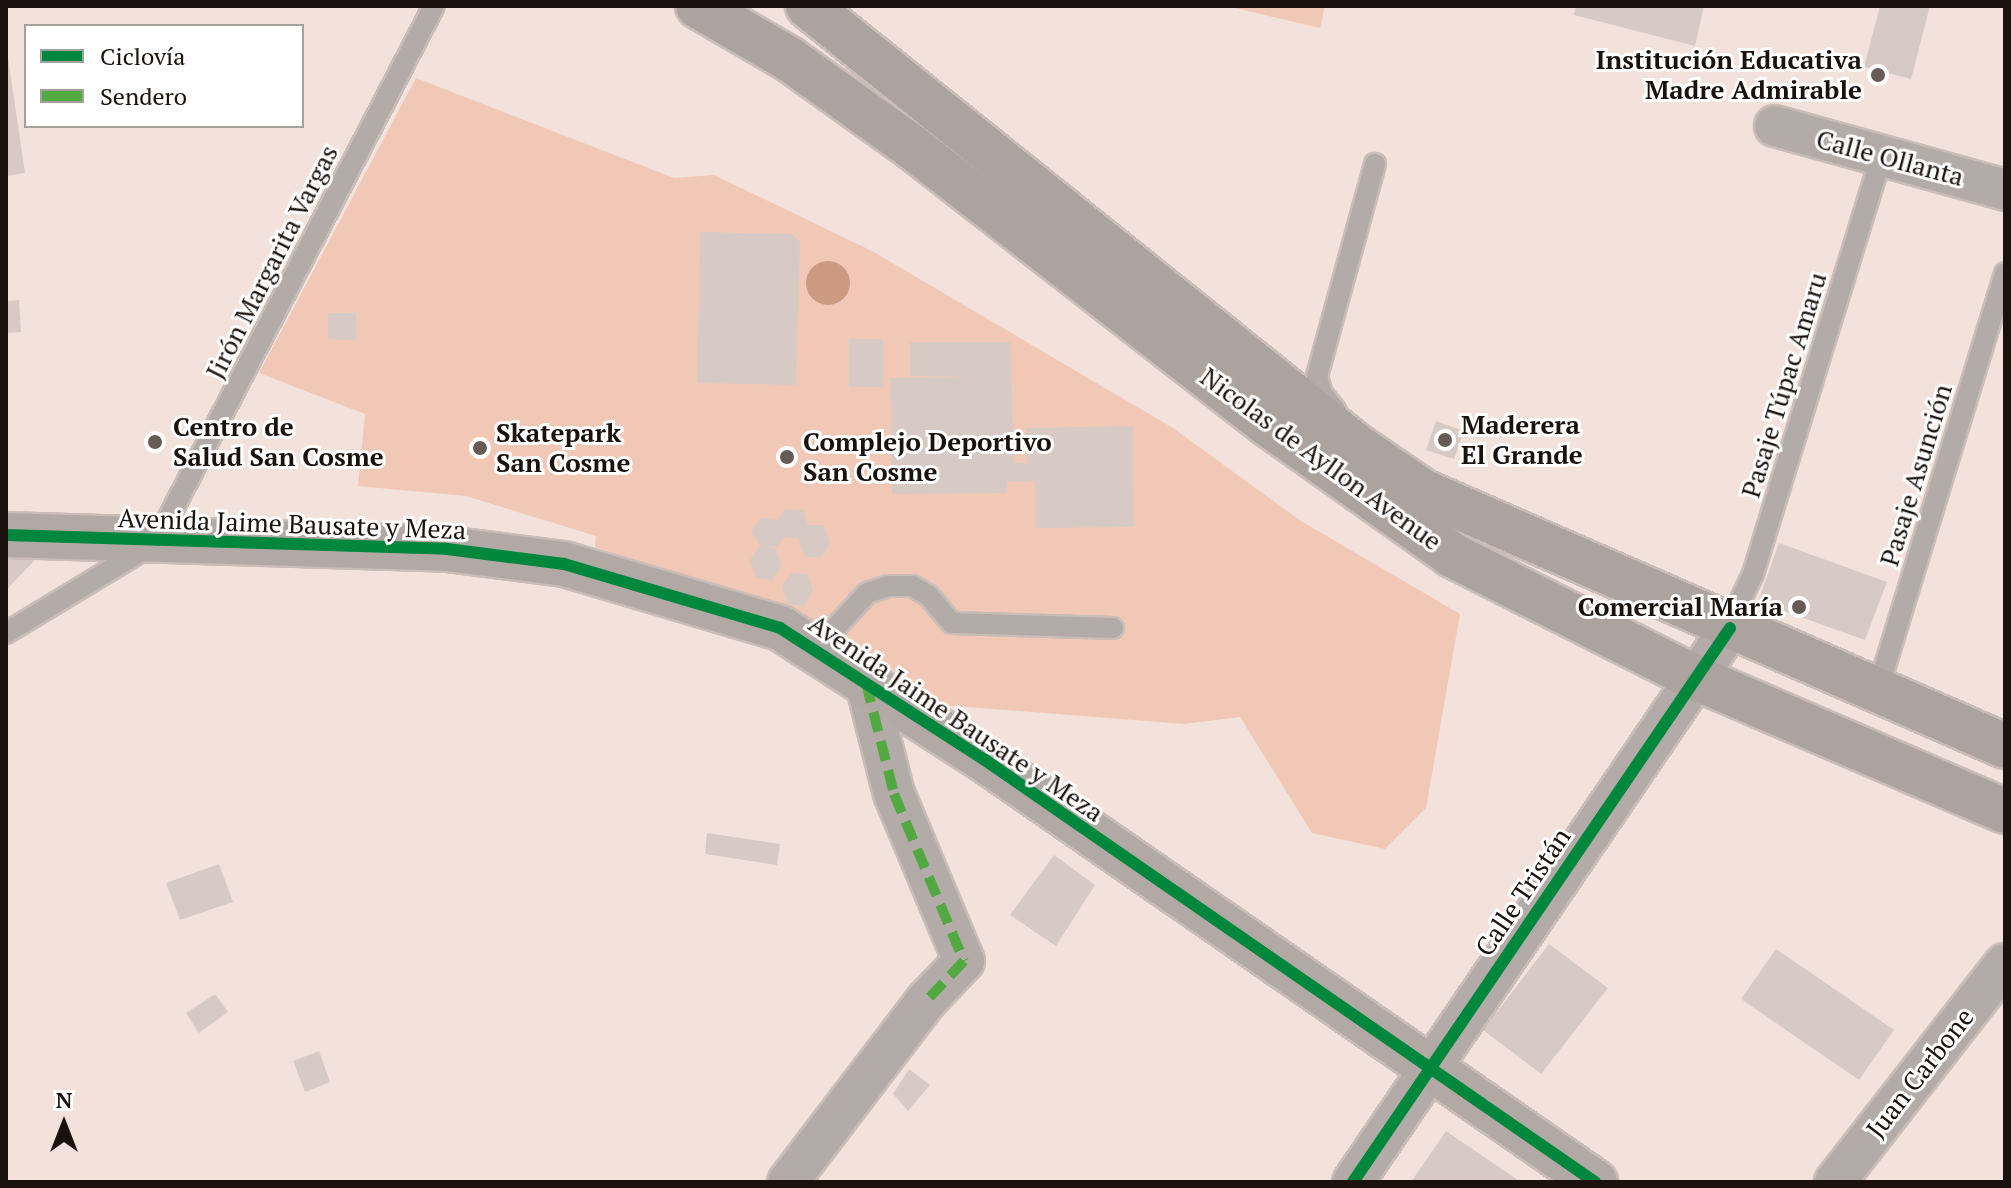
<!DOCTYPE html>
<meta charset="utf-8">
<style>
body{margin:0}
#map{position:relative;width:2011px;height:1188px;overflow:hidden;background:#f3e2db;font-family:"PT Serif",serif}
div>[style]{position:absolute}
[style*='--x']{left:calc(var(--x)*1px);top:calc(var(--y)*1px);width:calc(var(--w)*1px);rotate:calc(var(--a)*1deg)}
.green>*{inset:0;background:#f1c8b6}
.water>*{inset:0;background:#cc9981}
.round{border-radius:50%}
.building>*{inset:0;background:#d7cac5}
.roads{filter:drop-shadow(2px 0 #cabdb8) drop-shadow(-2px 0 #cabdb8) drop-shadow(0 2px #cabdb8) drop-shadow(0 -2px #cabdb8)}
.lane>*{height:20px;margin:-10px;padding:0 10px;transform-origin:10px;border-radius:10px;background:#b2aba7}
.street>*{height:40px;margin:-20px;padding:0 20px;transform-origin:20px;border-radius:20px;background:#b2aba7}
.secondary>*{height:44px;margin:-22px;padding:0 22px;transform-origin:22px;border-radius:22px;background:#b2a9a5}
.primary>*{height:44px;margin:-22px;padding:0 22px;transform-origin:22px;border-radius:22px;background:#aca29e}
.quiet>*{height:10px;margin-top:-5px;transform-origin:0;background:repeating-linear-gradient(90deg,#52a841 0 20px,transparent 0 30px)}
.cycleway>*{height:12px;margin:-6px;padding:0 6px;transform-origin:6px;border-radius:6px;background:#00873e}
.dots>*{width:22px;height:22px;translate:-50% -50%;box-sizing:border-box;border:4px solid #fff;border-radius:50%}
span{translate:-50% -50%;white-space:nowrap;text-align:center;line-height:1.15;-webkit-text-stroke:6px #fff;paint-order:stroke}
.poi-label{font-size:26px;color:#1b120d;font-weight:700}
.right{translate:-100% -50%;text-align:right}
.left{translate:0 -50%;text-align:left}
.street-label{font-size:26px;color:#1b120d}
.frame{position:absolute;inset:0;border:8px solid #1b120d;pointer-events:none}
.legend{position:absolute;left:24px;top:24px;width:280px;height:104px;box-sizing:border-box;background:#fff;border:2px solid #a4a09e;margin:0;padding:10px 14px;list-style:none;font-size:24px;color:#1b120d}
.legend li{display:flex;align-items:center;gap:16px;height:40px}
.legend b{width:40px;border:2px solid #a4a09e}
.north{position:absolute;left:24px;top:1084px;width:80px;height:80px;-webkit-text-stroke:6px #fff;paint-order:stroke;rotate:0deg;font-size:22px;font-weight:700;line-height:32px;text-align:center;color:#1b120d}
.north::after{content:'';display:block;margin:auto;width:28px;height:36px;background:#1b120d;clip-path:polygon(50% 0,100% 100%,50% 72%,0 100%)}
</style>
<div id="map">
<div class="green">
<div style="clip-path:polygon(1227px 6px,1325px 6px,1320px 28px)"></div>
<div style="clip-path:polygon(416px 78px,674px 178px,714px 175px,872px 251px,1173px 428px,1301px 521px,1460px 614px,1426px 808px,1385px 849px,1312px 833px,1240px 717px,1184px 724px,941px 705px,824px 620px,820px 628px,595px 547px,596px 536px,466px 496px,358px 486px,365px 414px,259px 373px)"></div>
</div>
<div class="water">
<div class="round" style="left:806px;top:261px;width:44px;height:44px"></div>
</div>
<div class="building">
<div style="clip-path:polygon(1576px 6px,1704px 6px,1695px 46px,1574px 15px)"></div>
<div style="clip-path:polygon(1880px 6px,1930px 6px,1911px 79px,1864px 67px)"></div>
<div style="clip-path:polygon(6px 44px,25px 173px,6px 176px)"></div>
<div style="clip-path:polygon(700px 232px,792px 234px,800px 242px,796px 385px,697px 383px)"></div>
<div style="clip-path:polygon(19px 300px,21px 332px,6px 333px,6px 301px)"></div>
<div style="clip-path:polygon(328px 313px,356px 313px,356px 340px,328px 339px)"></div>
<div style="clip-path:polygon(849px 339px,883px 339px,883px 387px,849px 387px)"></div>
<div style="clip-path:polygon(910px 342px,1010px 342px,1014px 463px,1027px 463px,1026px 428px,1133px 426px,1134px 527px,1035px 528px,1035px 481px,1007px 482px,1007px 493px,892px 494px,890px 378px,974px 377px,910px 376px)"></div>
<div style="clip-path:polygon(1436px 421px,1464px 431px,1454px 459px,1426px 450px)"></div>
<div style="clip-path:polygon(785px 509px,803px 510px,808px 525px,824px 525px,830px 543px,821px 557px,805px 557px,798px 539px,784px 537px,777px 547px,764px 546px,775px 548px,782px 565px,772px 580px,756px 578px,750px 560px,760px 545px,751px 531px,761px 518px,778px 520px)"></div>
<div style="clip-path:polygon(1779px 543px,1887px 582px,1865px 640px,1758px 602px)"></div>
<div style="clip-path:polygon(6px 556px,38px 557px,6px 590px)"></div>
<div style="clip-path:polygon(791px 573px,807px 574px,813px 590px,804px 606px,788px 604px,782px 586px)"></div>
<div style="clip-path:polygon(707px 833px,780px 844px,777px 865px,705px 854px)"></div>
<div style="clip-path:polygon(1054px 855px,1095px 885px,1056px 946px,1010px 915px)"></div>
<div style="clip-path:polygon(219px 864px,233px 902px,180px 920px,166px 883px)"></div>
<div style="clip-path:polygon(1549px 944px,1608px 988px,1541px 1074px,1483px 1030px)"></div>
<div style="clip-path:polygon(1776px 949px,1894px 1030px,1859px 1080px,1741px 999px)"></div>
<div style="clip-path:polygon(215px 994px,228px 1012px,199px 1033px,186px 1013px)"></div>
<div style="clip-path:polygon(319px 1051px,330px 1082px,305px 1092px,293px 1061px)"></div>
<div style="clip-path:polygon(909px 1069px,930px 1085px,908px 1111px,893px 1094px)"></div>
<div style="clip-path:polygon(1446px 1131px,1521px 1182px,1411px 1182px)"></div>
</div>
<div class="roads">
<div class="lane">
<div style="--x:1336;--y:411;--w:22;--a:-129"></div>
<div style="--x:1322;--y:394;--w:19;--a:-106"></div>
<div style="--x:1317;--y:376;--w:220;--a:-74.7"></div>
<div style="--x:1728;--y:626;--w:58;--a:-64.3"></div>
<div style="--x:1753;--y:574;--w:438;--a:-72.9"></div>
<div style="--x:6;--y:633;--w:175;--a:-31.2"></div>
<div style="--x:156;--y:542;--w:604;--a:-62.59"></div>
<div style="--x:815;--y:650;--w:77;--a:-47.6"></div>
<div style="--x:867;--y:593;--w:22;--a:-18"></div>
<div style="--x:888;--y:586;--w:24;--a:0"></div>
<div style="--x:912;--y:586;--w:20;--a:30"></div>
<div style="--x:929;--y:596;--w:35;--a:50"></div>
<div style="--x:952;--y:623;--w:161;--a:1.8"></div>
<div style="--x:1877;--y:692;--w:438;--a:-73"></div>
</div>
<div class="street">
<div style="--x:1775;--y:126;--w:239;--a:15.5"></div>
<div style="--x:788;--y:1182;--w:228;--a:-52.7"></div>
<div style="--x:926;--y:1001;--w:55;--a:-46.5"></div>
<div style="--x:964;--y:961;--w:181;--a:-112.7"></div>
<div style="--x:894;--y:794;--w:114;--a:-104.2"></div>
<div style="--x:1353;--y:1182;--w:670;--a:-55.76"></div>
<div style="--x:1835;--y:1182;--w:276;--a:-52.1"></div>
</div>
<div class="secondary">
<div style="--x:6;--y:535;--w:441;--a:1.8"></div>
<div style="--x:447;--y:549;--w:118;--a:7.3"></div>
<div style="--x:564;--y:564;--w:225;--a:16.5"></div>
<div style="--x:780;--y:628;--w:244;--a:32.8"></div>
<div style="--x:985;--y:760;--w:742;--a:34.68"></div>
</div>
<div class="primary">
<div style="--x:698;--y:6;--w:105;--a:30.2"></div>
<div style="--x:789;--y:59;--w:151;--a:35.6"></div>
<div style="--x:912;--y:147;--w:451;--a:37.9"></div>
<div style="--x:1268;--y:424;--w:226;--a:35.4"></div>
<div style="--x:1452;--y:555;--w:273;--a:26.8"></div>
<div style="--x:1696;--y:678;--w:336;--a:23.3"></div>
<div style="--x:808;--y:6;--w:701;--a:38.75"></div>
<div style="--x:1355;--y:445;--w:83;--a:34.3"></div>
<div style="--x:1424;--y:492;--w:634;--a:23.61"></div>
</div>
</div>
<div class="quiet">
<div style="--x:866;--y:683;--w:114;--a:75.8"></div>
<div style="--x:894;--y:794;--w:181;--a:67.3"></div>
<div style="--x:964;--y:961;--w:55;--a:133.5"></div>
</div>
<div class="cycleway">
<div style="--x:6;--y:535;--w:441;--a:1.8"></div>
<div style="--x:447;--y:549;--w:118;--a:7.3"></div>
<div style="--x:564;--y:564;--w:225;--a:16.5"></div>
<div style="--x:780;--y:628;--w:244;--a:32.8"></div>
<div style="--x:985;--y:760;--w:742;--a:34.68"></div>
<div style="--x:1353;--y:1182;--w:670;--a:-55.76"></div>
</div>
<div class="dots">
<div style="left:1878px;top:75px;background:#675b55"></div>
<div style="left:1445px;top:440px;background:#675b55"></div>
<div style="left:155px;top:442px;background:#675b55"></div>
<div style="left:480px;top:448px;background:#675b55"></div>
<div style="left:787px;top:457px;background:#675b55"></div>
<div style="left:1799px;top:607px;background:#675b55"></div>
</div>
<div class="poi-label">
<span class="right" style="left:1862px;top:75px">Institución Educativa<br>Madre Admirable</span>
<span class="left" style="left:1461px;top:440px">Maderera<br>El Grande</span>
<span class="left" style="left:173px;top:442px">Centro de<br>Salud San Cosme</span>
<span class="left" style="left:496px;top:448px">Skatepark<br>San Cosme</span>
<span class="left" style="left:803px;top:457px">Complejo Deportivo<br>San Cosme</span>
<span class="right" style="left:1783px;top:607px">Comercial María</span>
</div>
<div class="street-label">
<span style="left:1890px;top:158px;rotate:15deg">Calle Ollanta</span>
<span style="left:272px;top:262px;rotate:-63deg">Jirón Margarita Vargas</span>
<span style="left:1784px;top:385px;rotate:-73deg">Pasaje Túpac Amaru</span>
<span style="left:1321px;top:459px;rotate:36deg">Nicolas de Ayllon Avenue</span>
<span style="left:1916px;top:475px;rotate:-73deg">Pasaje Asunción</span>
<span style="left:292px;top:524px;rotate:2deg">Avenida Jaime Bausate y Meza</span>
<span style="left:956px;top:718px;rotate:34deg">Avenida Jaime Bausate y Meza</span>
<span style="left:1523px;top:892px;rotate:-56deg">Calle Tristán</span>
<span style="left:1920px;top:1073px;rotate:-52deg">Juan Carbone</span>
</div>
<div class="frame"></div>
<ul class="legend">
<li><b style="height:10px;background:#00873e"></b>Ciclovía</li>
<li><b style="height:10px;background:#52a841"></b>Sendero</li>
</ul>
<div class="north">N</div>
</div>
